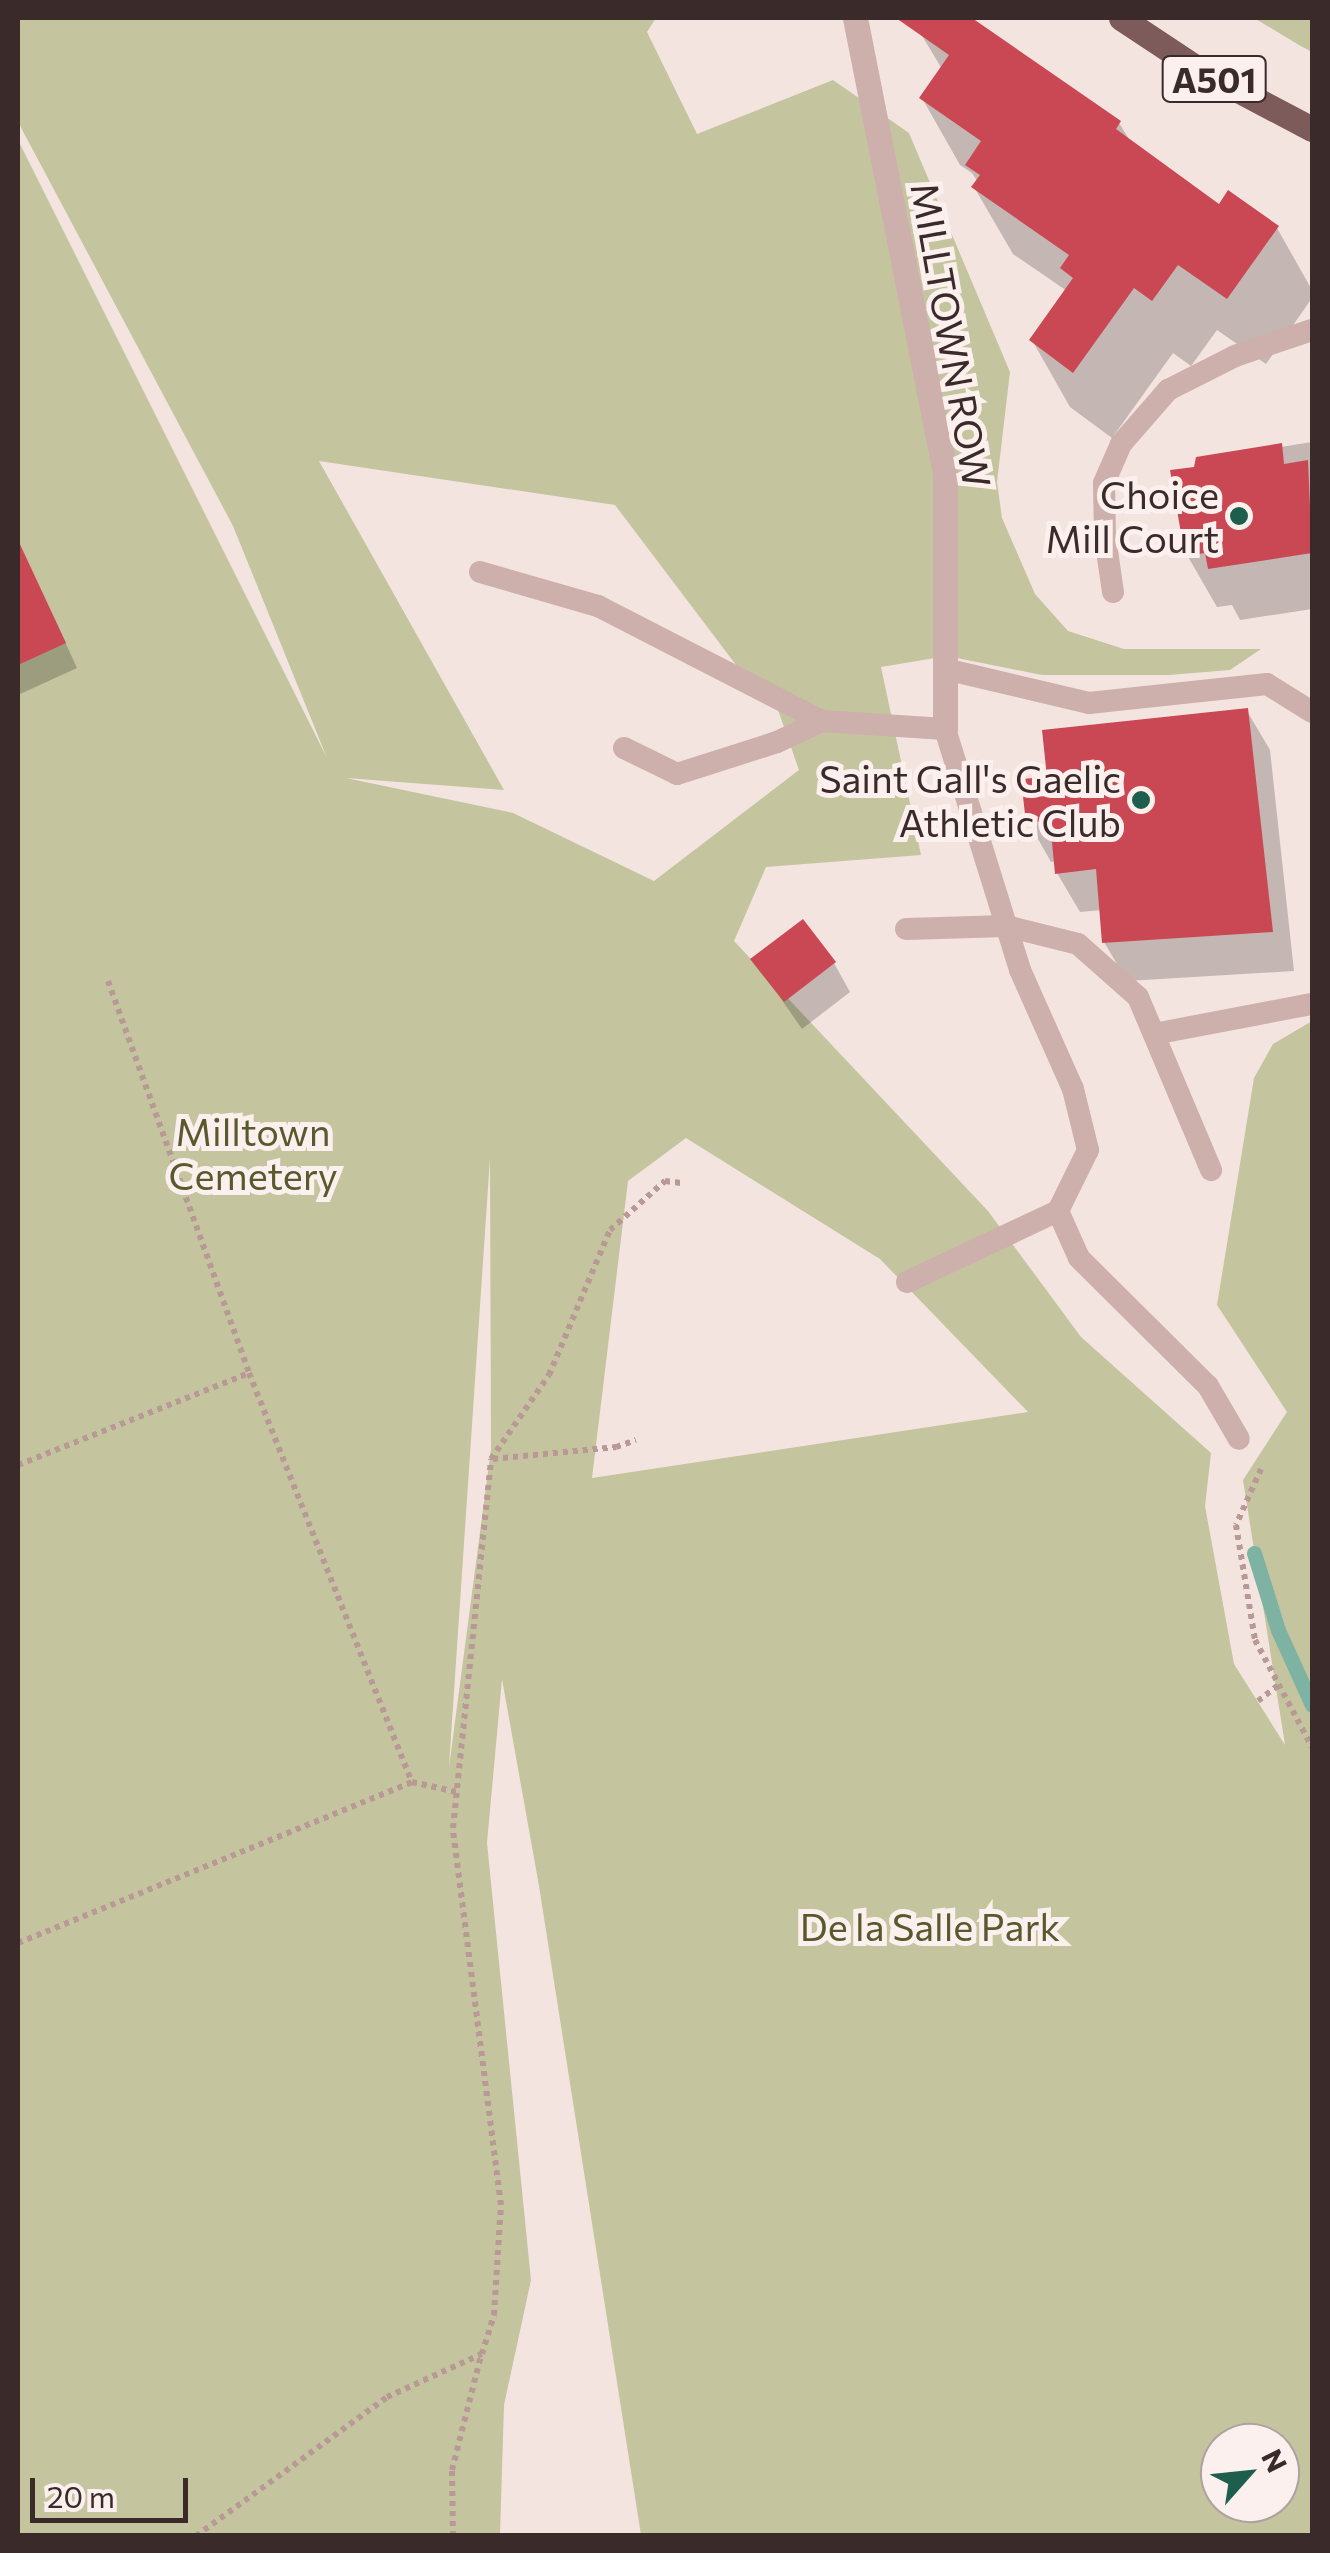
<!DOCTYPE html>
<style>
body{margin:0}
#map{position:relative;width:1330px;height:2553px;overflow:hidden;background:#f4e4e0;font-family:Commissioner,sans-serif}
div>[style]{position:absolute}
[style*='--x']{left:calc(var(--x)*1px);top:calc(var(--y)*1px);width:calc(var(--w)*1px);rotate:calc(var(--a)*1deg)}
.green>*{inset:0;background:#c4c49f}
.shadow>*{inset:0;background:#0003}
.stream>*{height:15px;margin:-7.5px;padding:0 7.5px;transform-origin:7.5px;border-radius:7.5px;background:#7eb2a3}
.building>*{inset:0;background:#ca4853}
.path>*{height:6px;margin-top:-3px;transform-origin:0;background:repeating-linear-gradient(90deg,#b99995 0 5px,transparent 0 10px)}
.lane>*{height:22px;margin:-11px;padding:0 11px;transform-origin:11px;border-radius:11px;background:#cdafab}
.street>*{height:25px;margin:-12.5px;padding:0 12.5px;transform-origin:12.5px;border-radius:12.5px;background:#cdafab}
.primary>*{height:25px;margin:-12.5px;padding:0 12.5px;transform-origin:12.5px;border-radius:12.5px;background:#7d5b5b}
.dots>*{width:28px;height:28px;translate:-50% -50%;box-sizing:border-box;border:5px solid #fbf0ed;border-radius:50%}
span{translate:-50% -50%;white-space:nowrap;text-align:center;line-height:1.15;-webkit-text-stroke:10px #fbf0ed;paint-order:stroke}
.shield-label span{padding:2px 8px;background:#fbf0ed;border:2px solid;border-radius:8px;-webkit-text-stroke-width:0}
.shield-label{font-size:35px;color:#3b2a2a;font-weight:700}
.street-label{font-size:38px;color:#3b2a2a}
.poi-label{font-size:38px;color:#3b2a2a}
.right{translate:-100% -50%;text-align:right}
.park-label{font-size:38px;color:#585a2d}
.frame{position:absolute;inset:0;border:20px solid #3b2a2a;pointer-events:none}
.north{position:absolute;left:1200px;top:2423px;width:100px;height:100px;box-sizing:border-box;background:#fbf0ed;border:2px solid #aea19f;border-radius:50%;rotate:63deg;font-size:28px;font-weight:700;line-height:40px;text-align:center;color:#3b2a2a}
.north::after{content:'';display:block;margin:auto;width:35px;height:45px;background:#1e5e4d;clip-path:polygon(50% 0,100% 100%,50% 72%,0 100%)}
.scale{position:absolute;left:30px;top:2478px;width:158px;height:45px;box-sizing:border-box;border:5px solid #3b2a2a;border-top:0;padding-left:12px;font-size:30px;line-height:35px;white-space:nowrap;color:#3b2a2a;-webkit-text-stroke:8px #fbf0ed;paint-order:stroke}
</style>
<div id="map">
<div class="green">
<div style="clip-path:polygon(evenodd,18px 18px,656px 18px,647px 32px,697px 134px,833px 80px,909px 133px,1010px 372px,997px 482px,1002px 518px,1035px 594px,1068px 631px,1124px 649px,1261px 649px,1230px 670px,1169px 675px,1042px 675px,947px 656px,881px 667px,921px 855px,766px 867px,734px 941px,988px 1211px,1081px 1337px,1211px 1453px,1205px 1506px,1234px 1664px,1285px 1745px,1243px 1480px,1287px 1412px,1217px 1305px,1254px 1078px,1273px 1044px,1312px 1021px,1312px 2535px,641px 2535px,539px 1886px,502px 1679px,487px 1843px,531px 2280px,504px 2405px,500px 2535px,18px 2535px,18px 140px,327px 758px,233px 526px,18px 122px,18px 18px,319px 461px,615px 505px,755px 690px,770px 687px,799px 770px,654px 881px,513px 813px,346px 778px,504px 790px,319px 461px,18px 18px,686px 1138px,880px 1259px,1028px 1412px,592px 1478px,628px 1181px,686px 1138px,18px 18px,490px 1158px,491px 1449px,449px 1767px,449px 1766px,490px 1158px,18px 18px,1220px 2443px,1280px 2443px,1280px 2503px,1220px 2503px,1220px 2443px)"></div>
<div style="clip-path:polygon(1254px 18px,1312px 18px,1312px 52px,1299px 45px)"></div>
</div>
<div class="shadow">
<div style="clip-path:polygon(932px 18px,967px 18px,1119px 123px,1132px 144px,1220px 207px,1277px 228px,1312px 290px,1312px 298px,1266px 364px,1217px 330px,1191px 366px,1173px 353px,1112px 438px,1070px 407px,1032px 340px,1067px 291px,1013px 254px,974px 187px,978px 182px,972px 173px,960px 165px,922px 98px,942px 69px,921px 34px)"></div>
<div style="clip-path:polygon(1312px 442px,1312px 609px,1240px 620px,1232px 605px,1217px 607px,1187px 555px,1198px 460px)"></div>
<div style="clip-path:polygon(18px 582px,27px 603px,55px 620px,77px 668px,18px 695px)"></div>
<div style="clip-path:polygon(1247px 711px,1270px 750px,1294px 971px,1127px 981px,1104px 942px,1102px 910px,1080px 912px,1057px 873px,1056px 861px,1051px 862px,1029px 823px,1049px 779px)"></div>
<div style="clip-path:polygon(754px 960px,834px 963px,850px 992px,802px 1029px)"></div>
</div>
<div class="stream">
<div style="--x:1254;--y:1553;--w:81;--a:72.7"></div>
<div style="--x:1278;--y:1630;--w:82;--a:65.6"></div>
</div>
<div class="building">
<div style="clip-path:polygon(896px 18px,972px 18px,1121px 121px,1116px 129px,1219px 204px,1228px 190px,1279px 226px,1227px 299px,1178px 265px,1152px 301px,1134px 288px,1073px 373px,1029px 340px,1073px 278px,1060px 268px,1069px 255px,971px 187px,980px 175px,965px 165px,981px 141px,919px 98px,949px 55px)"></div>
<div style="clip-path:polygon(1282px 443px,1284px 464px,1308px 460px,1312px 553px,1208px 569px,1205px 553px,1185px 556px,1170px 470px,1194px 467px,1196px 457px)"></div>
<div style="clip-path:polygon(18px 540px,66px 643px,18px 665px)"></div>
<div style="clip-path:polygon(1248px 708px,1273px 932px,1102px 943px,1096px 869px,1055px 874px,1050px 821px,1026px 823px,1021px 779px,1047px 777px,1042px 730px)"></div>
<div style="clip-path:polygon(803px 919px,836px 962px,784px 1002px,750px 959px)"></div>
</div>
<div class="path">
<div style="--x:108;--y:981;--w:417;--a:70.2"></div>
<div style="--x:249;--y:1373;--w:440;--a:68.3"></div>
<div style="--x:493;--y:1459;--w:124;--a:-5.6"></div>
<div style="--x:616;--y:1447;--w:21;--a:-19"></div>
<div style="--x:18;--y:1465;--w:249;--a:-21.7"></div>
<div style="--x:1261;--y:1469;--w:61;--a:114.1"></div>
<div style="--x:1236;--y:1525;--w:117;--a:80.6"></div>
<div style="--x:1255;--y:1640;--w:121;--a:62"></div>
<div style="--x:1258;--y:1701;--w:28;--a:-38"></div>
<div style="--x:18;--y:1943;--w:426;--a:-22.2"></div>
<div style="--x:412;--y:1782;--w:46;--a:12.5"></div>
<div style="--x:196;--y:2536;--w:236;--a:-36"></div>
<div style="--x:387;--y:2397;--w:104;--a:-24.4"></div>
<div style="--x:482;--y:2354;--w:41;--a:-72.9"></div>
<div style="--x:494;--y:2315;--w:110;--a:-86.4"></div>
<div style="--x:501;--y:2205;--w:380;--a:-97.3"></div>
<div style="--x:453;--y:1828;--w:371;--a:-84.1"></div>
<div style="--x:491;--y:1459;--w:102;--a:-55.4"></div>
<div style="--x:549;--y:1375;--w:157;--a:-67.2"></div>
<div style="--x:610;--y:1230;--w:74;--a:-41.7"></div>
<div style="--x:665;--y:1181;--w:16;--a:7"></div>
<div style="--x:453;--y:2536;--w:66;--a:-90.9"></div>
<div style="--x:452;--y:2470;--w:119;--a:-75.8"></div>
</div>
<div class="lane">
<div style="--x:480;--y:572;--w:123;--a:16.1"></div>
<div style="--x:598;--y:606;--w:252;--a:27.2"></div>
<div style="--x:822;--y:721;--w:123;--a:3.7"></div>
<div style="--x:945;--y:729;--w:252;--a:72.7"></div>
<div style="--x:1020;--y:970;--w:130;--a:66"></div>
<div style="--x:1073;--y:1089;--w:63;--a:76.2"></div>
<div style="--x:1088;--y:1150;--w:68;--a:116.2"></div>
<div style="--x:1058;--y:1211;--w:51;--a:65.9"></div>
<div style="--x:1079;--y:1258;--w:182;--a:44.8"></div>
<div style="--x:1208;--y:1386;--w:61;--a:59.7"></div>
<div style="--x:1113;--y:592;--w:56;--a:-98.3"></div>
<div style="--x:1105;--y:537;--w:54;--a:-91.1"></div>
<div style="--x:1104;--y:483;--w:43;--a:-66.4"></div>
<div style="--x:1121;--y:444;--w:72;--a:-49"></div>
<div style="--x:1168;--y:390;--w:75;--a:-26.9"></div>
<div style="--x:1235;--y:356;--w:81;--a:-18.7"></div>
<div style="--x:945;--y:669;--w:148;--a:13.3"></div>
<div style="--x:1089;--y:703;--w:179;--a:-6.1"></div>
<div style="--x:1267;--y:684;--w:53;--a:31.9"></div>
<div style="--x:624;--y:748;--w:59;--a:26.1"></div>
<div style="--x:677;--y:774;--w:105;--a:-17.7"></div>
<div style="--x:777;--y:742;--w:50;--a:-25"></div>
<div style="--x:906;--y:929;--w:100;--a:-1.7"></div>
<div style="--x:1006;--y:926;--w:74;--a:14"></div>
<div style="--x:1078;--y:944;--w:80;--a:41.5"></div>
<div style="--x:1138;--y:997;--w:188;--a:67.1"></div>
<div style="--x:1154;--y:1034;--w:161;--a:-10.8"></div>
<div style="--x:907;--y:1282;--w:167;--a:-25.2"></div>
</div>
<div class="street">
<div style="--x:855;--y:18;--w:464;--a:78.8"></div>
<div style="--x:945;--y:473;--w:256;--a:90"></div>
</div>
<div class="primary">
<div style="--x:1121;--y:18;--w:92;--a:33.5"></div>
<div style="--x:1198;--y:69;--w:129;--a:27.8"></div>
</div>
<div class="dots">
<div style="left:1239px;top:516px;background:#1e5e4d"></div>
<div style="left:1141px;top:800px;background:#1e5e4d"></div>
</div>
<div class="shield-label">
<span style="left:1214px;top:79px">A501</span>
</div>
<div class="street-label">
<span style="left:952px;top:335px;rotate:80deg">MILLTOWN ROW</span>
</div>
<div class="poi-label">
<span class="right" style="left:1219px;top:516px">Choice<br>Mill Court</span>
<span class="right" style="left:1121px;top:800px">Saint Gall's Gaelic<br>Athletic Club</span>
</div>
<div class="park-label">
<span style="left:253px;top:1153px">Milltown<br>Cemetery</span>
<span style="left:930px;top:1926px">De la Salle Park</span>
</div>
<div class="frame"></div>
<div class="north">N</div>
<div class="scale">20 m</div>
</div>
